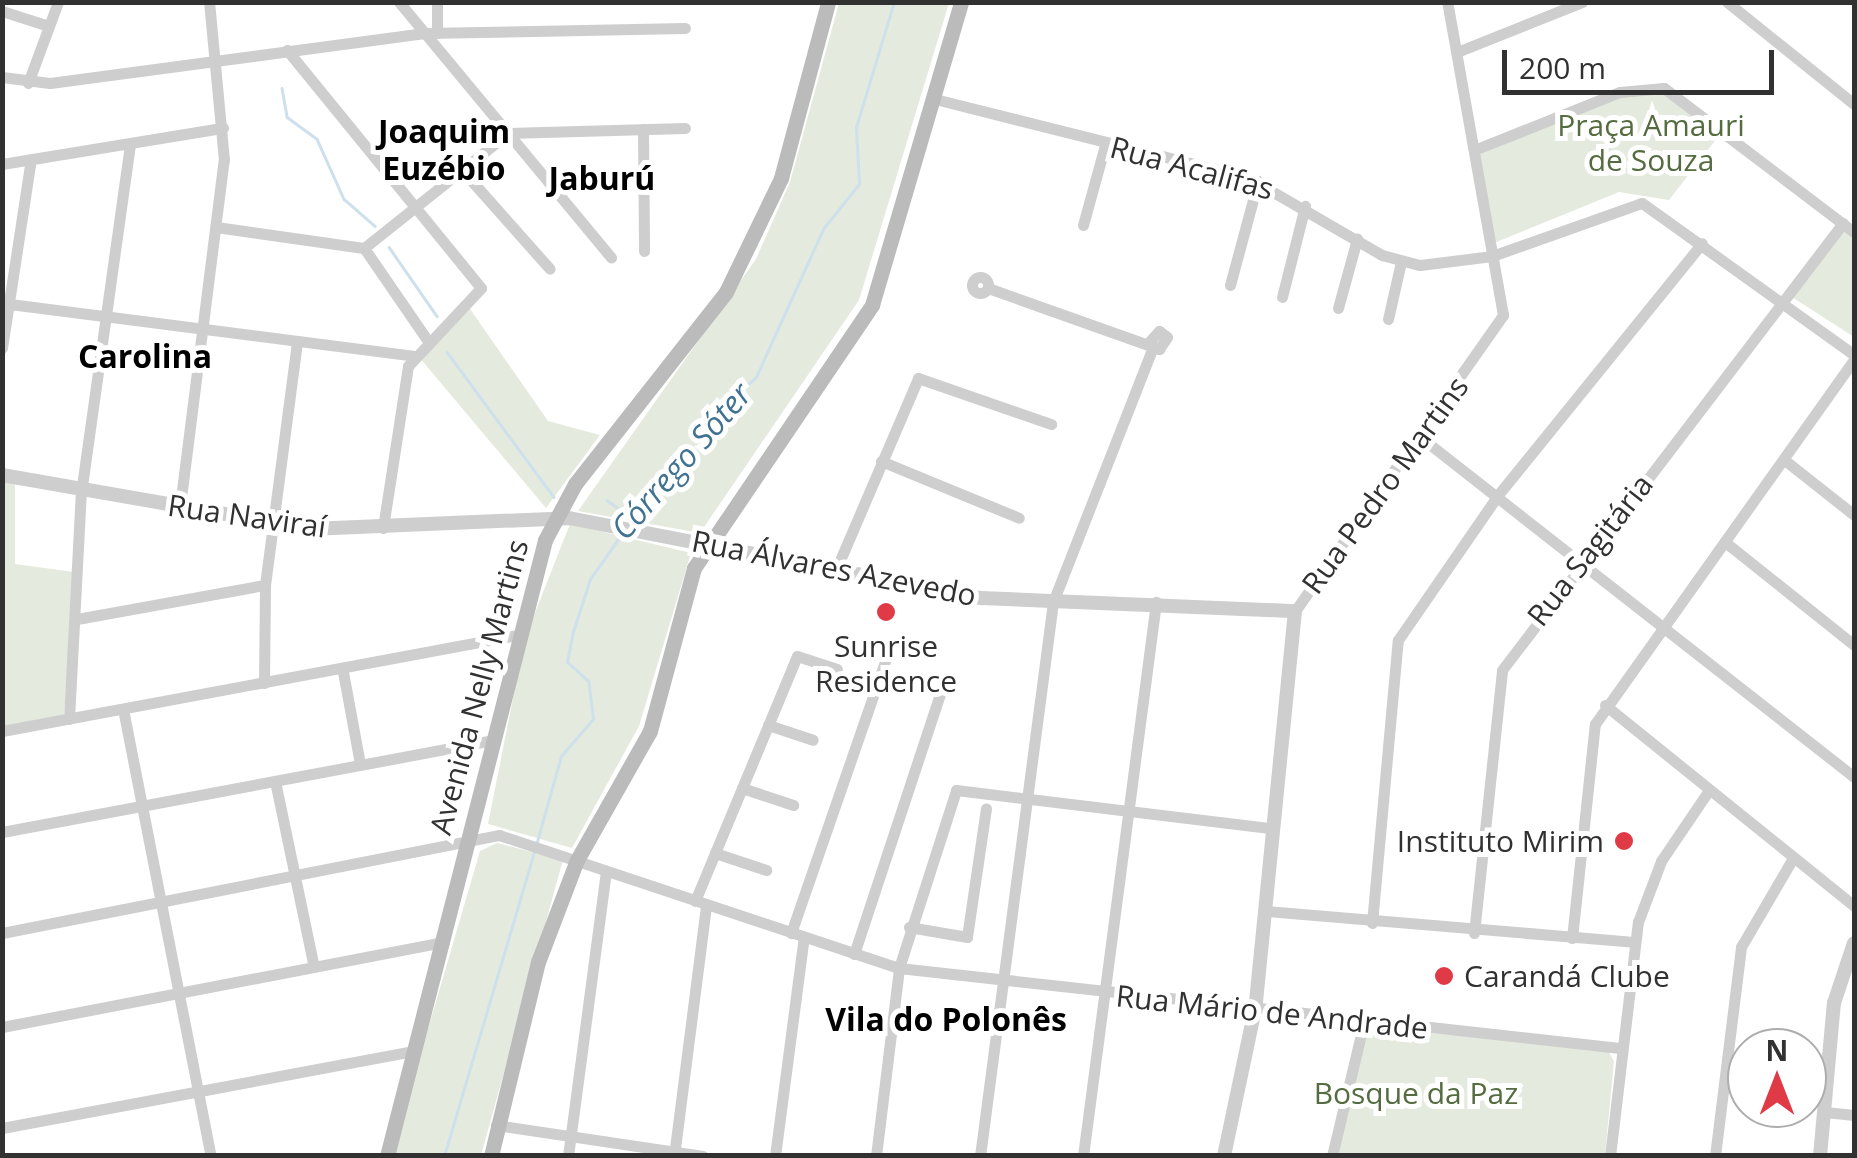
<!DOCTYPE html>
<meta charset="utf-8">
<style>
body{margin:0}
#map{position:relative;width:1857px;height:1158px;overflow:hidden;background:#fff;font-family:"Open Sans",sans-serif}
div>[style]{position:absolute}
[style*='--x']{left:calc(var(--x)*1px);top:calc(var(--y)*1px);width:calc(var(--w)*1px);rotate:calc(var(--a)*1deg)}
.green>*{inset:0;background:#e4eadd}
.stream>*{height:2.5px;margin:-1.25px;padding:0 1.25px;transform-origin:1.25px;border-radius:1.25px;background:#cde0ec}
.minor>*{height:11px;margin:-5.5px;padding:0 5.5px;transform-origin:5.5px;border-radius:5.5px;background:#cecece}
.minor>.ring{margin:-5.5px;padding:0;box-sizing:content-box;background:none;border:11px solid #cecece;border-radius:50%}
.tertiary>*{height:14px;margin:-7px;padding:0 7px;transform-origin:7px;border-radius:7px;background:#cecece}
.secondary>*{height:15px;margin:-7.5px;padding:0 7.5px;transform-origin:7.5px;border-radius:7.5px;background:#bbb}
.dots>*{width:28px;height:28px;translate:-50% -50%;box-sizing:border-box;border:5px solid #fff;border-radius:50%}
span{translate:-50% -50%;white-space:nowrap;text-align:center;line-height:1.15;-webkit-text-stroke:10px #fff;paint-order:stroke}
.park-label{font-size:30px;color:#546c3f}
.street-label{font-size:30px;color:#313131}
.poi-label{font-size:30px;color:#313131}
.right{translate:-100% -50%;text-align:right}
.left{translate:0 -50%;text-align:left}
.neighbourhood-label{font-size:32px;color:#000;font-weight:700}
.water-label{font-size:32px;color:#407292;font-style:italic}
.frame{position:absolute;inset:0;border:5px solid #313131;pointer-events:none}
.north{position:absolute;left:1727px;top:1028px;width:100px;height:100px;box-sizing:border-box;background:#fff;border:2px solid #adadad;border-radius:50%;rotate:0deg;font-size:28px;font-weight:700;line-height:40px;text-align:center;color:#313131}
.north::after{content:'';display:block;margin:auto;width:35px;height:45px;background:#e03a47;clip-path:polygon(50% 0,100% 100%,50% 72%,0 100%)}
.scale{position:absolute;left:1502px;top:50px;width:272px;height:45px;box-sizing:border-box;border:5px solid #313131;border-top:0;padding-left:12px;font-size:30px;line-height:35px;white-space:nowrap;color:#313131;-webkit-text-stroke:8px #fff;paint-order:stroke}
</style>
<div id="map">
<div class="green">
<div style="clip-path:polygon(839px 3px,949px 3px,859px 300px,700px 533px,578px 511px,756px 259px,790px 182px)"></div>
<div style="clip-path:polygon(1663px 92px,1721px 133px,1669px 200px,1619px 192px,1494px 243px,1479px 152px,1619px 96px)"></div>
<div style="clip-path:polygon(1843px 228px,1854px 237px,1854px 337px,1792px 297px)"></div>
<div style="clip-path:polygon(468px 306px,548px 421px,600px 435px,546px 508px,419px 357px)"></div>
<div style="clip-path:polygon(3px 478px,15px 481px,15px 564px,74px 572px,64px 715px,3px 726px)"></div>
<div style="clip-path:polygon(570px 524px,691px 553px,639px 726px,572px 848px,488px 824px,525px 638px)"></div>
<div style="clip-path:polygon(497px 843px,563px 860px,481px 1155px,391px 1156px,480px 851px)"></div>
<div style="clip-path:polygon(1364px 1027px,1607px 1049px,1614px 1061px,1605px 1155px,1335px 1156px)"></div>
</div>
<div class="stream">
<div style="--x:282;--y:88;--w:29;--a:80"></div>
<div style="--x:287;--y:117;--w:37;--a:36"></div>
<div style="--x:317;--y:139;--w:66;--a:65.8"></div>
<div style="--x:344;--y:199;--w:41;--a:41.1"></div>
<div style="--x:389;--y:247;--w:84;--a:55.2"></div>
<div style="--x:447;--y:352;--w:180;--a:53.6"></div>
<div style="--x:607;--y:500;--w:36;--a:36"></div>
<div style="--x:636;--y:523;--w:74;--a:-54.4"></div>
<div style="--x:679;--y:463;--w:34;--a:-37"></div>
<div style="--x:706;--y:443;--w:25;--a:-81"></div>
<div style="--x:710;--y:418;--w:62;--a:-41.7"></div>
<div style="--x:756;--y:377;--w:162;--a:-65.6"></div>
<div style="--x:823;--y:229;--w:58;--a:-51.3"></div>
<div style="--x:859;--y:184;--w:57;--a:-93"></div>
<div style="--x:856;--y:127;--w:131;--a:-73.1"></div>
<div style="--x:536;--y:845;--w:92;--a:-74.3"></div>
<div style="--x:561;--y:756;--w:49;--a:-49.1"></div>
<div style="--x:593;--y:719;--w:38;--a:-97"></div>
<div style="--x:588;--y:681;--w:28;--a:-138"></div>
<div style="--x:567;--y:662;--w:31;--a:-79"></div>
<div style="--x:573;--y:632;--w:56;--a:-72.2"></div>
<div style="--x:590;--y:579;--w:55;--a:-54.6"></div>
<div style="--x:1375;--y:1086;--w:8;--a:50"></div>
<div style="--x:1380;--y:1092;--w:11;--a:117"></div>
<div style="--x:1375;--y:1102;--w:11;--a:-105"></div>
<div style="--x:1372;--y:1091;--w:6;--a:-59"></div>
<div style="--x:444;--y:1156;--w:316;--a:-73.5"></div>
</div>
<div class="minor">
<div style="--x:399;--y:2;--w:332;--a:50.3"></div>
<div style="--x:437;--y:2;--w:31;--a:90"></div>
<div style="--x:1727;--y:2;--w:163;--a:38.8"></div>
<div style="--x:2;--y:11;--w:49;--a:17.7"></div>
<div style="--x:287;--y:50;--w:307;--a:50.8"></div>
<div style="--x:481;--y:288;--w:107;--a:133.1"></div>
<div style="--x:408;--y:366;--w:164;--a:98.8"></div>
<div style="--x:1457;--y:52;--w:135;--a:-21.8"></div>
<div style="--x:2;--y:77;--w:48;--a:7.1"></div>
<div style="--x:50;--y:83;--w:378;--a:-7.6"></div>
<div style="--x:425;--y:33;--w:260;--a:-1.1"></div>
<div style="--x:28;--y:83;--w:86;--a:-69.7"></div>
<div style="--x:935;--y:99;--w:324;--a:14.1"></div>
<div style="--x:1249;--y:178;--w:154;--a:30.1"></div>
<div style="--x:1382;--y:255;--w:39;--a:15"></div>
<div style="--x:1420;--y:265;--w:73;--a:-7.1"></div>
<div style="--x:1492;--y:256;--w:159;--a:-19.5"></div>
<div style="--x:1642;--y:203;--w:261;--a:35.6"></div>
<div style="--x:643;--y:129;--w:122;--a:89.5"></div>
<div style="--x:1474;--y:150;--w:157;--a:-21.7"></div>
<div style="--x:1620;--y:92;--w:44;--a:-5.2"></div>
<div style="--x:1664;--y:88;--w:238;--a:37.2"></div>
<div style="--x:2;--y:164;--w:224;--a:-9.3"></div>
<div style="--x:462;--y:170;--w:132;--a:48.4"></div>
<div style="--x:1083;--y:225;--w:83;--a:-74.6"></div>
<div style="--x:216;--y:227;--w:149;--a:8.1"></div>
<div style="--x:364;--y:248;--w:184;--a:-38.6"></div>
<div style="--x:508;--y:133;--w:177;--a:-1.6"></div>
<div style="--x:364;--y:248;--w:113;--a:55.5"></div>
<div class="ring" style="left:972px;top:277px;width:5px;height:5px"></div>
<div style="--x:1230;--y:285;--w:108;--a:-74.9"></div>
<div style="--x:988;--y:288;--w:182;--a:19.6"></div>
<div style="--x:1159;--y:349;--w:14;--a:-56"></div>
<div style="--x:1167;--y:337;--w:10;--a:-143"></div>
<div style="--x:1159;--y:331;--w:15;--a:132"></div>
<div style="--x:1282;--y:297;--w:94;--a:-75.8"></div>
<div style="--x:2;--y:303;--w:414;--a:7.3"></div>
<div style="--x:1338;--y:308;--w:72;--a:-74.6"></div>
<div style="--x:1388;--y:319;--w:58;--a:-77.2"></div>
<div style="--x:2;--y:348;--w:191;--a:-81.3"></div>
<div style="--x:1419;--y:436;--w:553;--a:38.09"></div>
<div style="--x:881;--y:461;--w:149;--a:22.4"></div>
<div style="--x:1787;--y:462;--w:85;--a:38.3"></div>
<div style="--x:180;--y:506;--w:349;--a:-82.8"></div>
<div style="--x:224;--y:160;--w:159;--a:-95.4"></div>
<div style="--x:1725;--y:542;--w:165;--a:38.6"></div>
<div style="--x:835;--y:572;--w:211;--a:-66.8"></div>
<div style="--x:918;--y:378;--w:141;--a:19.1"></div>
<div style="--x:1295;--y:611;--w:362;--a:-54.9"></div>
<div style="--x:1503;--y:315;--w:318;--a:-100.1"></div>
<div style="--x:77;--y:619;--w:191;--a:-10.3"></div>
<div style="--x:343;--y:672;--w:94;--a:79.5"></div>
<div style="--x:264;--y:683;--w:98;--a:-89.4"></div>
<div style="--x:265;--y:585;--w:245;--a:-82.5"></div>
<div style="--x:1605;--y:705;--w:320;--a:38.9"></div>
<div style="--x:123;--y:709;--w:456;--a:78.9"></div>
<div style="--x:69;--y:719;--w:226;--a:-87"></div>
<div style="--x:81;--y:493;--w:353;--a:-82"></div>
<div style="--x:768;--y:725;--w:47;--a:18.4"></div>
<div style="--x:2;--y:731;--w:524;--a:-10.56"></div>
<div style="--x:275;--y:781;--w:190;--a:78.2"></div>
<div style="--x:742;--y:788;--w:54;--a:18.4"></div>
<div style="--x:2;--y:832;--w:499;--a:-10.6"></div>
<div style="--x:715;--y:853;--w:54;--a:18.4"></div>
<div style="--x:695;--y:901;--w:265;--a:-67.4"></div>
<div style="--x:797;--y:656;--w:42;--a:18"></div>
<div style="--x:1266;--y:911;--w:369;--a:4.8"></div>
<div style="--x:1372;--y:923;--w:284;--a:-84.8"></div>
<div style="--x:1398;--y:640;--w:176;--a:-55.4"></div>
<div style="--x:1498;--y:495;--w:324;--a:-51"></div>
<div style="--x:909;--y:927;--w:59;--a:9.8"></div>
<div style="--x:967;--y:937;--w:130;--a:-81.6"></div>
<div style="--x:2;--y:933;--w:507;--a:-11.15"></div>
<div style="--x:499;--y:835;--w:422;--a:18.4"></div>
<div style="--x:899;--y:968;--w:725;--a:6.33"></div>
<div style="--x:791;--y:933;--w:291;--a:-70.9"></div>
<div style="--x:1474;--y:933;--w:264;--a:-83.9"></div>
<div style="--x:1502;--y:670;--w:562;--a:-52.66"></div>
<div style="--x:1572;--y:938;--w:215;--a:-83.9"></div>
<div style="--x:1595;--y:724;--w:447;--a:-54.6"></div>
<div style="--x:854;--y:954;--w:290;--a:-71.7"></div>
<div style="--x:2;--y:1027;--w:450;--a:-10.9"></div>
<div style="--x:1825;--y:1112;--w:29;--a:6"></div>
<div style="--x:496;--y:1125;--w:209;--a:8.5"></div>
<div style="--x:2;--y:1128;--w:419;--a:-10.6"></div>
<div style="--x:568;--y:1156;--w:287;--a:-82.4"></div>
<div style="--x:674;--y:1156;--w:253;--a:-82.7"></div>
<div style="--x:775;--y:1156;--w:221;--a:-82.5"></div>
<div style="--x:876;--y:1156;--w:189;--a:-83"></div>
<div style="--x:899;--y:968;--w:187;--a:-72.2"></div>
<div style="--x:956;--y:790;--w:318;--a:6.9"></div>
<div style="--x:980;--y:1156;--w:559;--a:-82.49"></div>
<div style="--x:1053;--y:602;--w:274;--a:-68.6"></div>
<div style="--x:1083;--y:1156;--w:559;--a:-82.49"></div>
<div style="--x:1332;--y:1156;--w:138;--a:-76.6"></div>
<div style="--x:1610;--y:1156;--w:236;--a:-83.2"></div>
<div style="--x:1638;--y:922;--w:65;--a:-69.3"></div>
<div style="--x:1661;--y:861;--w:86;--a:-55.9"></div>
<div style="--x:1715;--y:1156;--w:211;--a:-82.9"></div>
<div style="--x:1741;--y:947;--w:103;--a:-59.7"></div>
</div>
<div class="tertiary">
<div style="--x:2;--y:475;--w:313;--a:9.9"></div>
<div style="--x:310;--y:529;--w:259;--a:-2.4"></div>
<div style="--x:569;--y:518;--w:420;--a:11"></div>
<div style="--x:981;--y:598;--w:314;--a:2.4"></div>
<div style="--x:1295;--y:611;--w:400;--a:95.7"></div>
<div style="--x:1255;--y:1009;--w:150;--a:101.9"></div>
<div style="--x:1820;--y:1156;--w:154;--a:-84.8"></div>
<div style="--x:1834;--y:1003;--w:63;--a:-71.6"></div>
</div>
<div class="secondary">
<div style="--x:387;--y:1156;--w:636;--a:-75.61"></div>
<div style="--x:545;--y:540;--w:64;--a:-61.8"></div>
<div style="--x:575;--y:484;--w:244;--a:-51.8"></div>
<div style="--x:726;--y:292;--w:127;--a:-64.2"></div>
<div style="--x:781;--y:178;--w:182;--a:-75"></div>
<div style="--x:491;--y:1156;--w:200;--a:-76.4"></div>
<div style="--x:538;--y:962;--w:109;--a:-69.1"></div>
<div style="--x:577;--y:860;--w:148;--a:-60.5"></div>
<div style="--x:650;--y:731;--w:169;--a:-74.9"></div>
<div style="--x:694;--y:568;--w:318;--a:-55.9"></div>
<div style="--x:872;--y:305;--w:316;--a:-73.6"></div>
</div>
<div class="dots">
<div style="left:886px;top:612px;background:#e03a47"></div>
<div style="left:1624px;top:841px;background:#e03a47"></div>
<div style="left:1444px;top:976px;background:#e03a47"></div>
</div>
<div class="park-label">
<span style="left:1651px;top:142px">Praça Amauri<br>de Souza</span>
<span style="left:1416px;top:1093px">Bosque da Paz</span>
</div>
<div class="street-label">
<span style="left:1192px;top:168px;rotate:15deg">Rua Acalifas</span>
<span style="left:1385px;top:485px;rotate:-54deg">Rua Pedro Martins</span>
<span style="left:247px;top:516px;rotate:8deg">Rua Naviraí</span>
<span style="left:1590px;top:550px;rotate:-52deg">Rua Sagitária</span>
<span style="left:834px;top:568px;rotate:11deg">Rua Álvares Azevedo</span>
<span style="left:479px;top:687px;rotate:-75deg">Avenida Nelly Martins</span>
<span style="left:1272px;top:1012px;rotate:6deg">Rua Mário de Andrade</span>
</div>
<div class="poi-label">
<span style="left:886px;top:663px">Sunrise<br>Residence</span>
<span class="right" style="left:1604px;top:841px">Instituto Mirim</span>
<span class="left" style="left:1464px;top:976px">Carandá Clube</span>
</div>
<div class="neighbourhood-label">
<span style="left:444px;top:150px">Joaquim<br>Euzébio</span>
<span style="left:602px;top:178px">Jaburú</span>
<span style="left:145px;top:356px">Carolina</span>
<span style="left:946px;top:1019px">Vila do Polonês</span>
</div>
<div class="water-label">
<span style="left:681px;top:461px;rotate:-49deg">Córrego Sóter</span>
</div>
<div class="frame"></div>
<div class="north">N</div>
<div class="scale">200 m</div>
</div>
